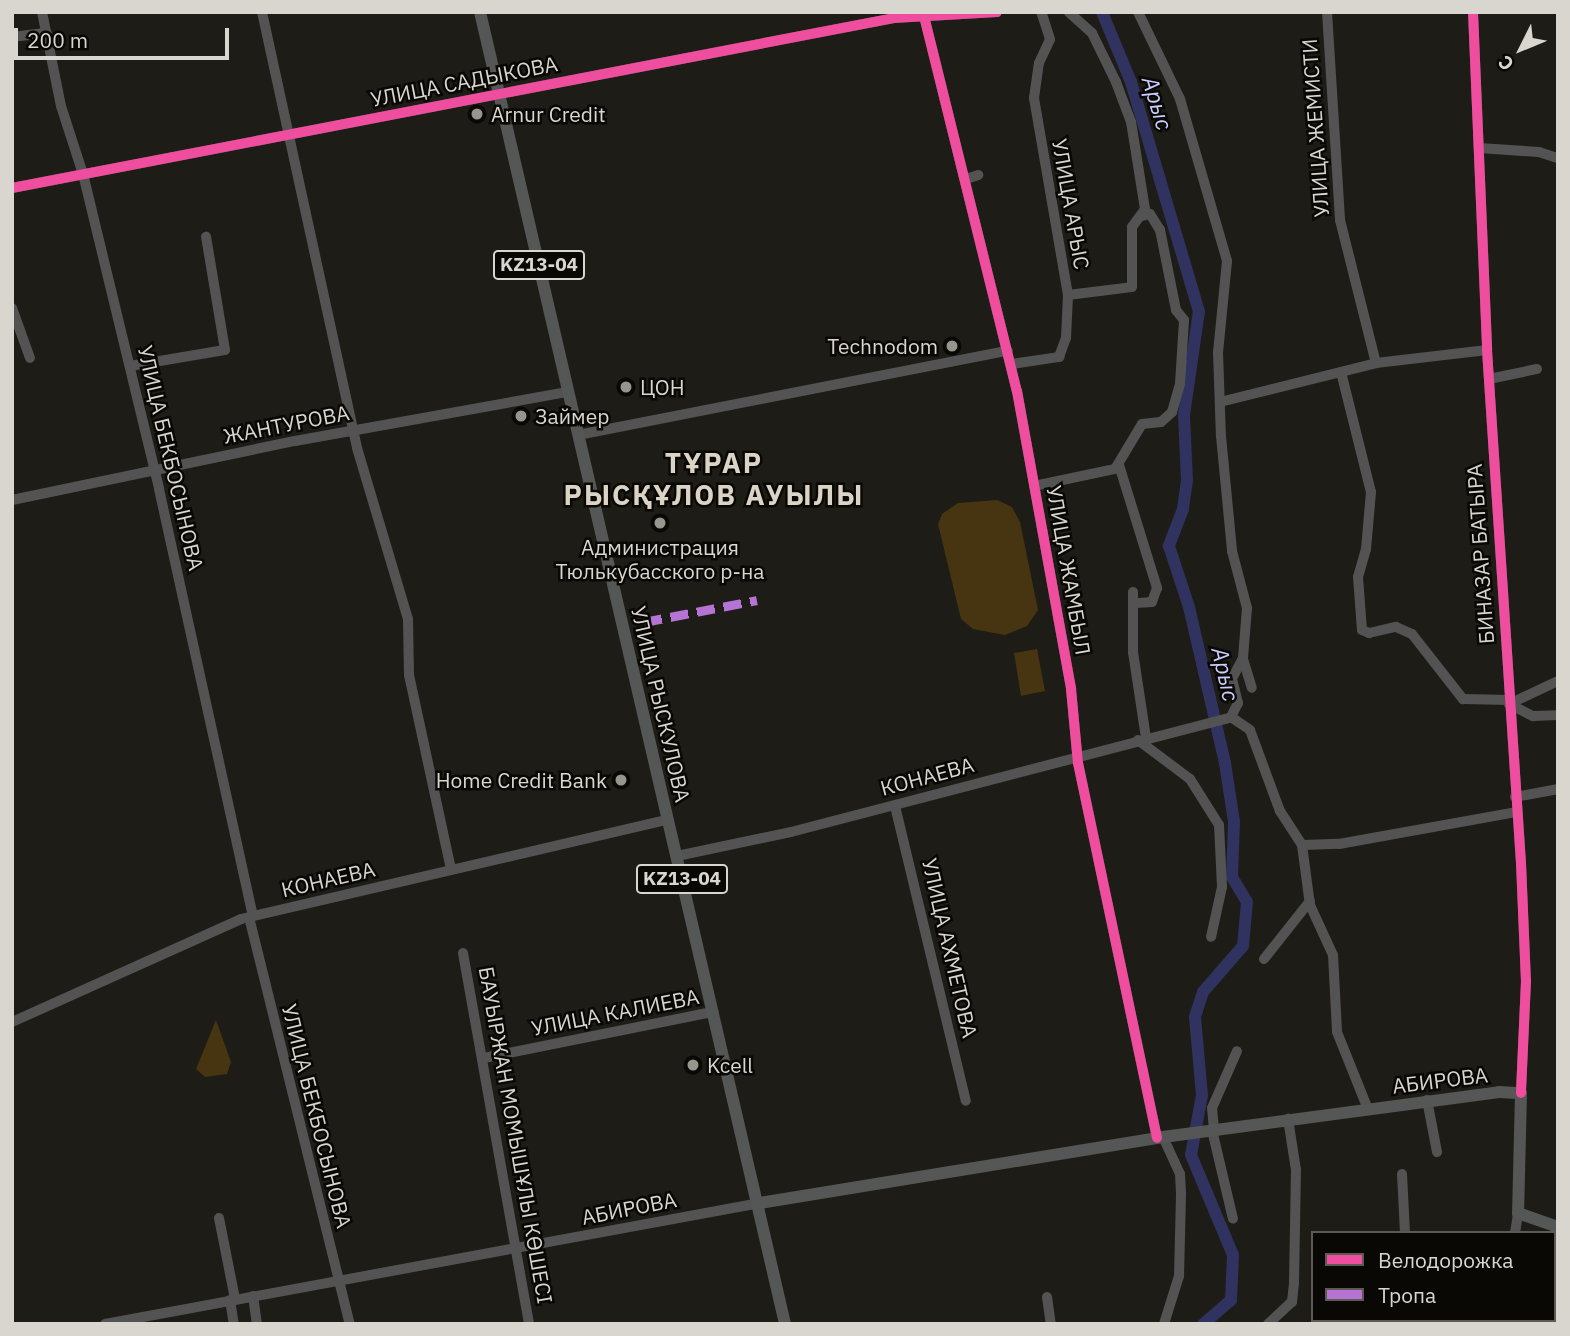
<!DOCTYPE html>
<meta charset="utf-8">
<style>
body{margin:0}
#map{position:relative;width:1570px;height:1336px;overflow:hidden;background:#1e1c16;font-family:"IBM Plex Sans",sans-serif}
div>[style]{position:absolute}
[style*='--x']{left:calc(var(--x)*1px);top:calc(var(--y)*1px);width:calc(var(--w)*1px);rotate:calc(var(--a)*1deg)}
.green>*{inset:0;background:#463510}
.river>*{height:12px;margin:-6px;padding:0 6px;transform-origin:6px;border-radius:6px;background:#30325f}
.minor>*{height:10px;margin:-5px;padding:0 5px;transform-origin:5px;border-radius:5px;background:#545354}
.major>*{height:12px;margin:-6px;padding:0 6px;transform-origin:6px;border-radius:6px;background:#555656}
.quiet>*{height:9px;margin-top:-4.5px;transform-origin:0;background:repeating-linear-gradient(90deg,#b673d3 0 18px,transparent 0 27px)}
.cycleway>*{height:10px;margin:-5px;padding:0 5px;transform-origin:5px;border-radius:5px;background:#ef4d9e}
.dots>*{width:19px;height:19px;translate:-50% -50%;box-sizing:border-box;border:4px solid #0a0804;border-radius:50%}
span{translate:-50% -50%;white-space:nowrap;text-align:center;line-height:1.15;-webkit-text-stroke:5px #0a0804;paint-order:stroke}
.shield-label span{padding:2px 5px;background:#0a0804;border:2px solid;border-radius:5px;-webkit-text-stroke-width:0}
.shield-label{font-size:19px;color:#d9d6cf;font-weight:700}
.street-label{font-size:21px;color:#d9d6cf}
.poi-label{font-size:21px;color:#d9d6cf}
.left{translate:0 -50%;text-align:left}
.right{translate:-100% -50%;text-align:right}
.water-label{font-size:23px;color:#c7cdfe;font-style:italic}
.district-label{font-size:28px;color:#dbd3c6;font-weight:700;letter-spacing:2px}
.frame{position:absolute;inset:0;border:14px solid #d9d6cf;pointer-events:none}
.legend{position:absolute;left:1311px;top:1231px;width:245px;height:91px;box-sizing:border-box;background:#0a0804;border:2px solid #5d5a55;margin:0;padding:9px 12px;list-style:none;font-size:21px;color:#d9d6cf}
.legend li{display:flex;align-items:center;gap:14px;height:35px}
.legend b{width:35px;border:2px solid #5d5a55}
.north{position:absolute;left:1486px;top:14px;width:70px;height:70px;-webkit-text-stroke:5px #0a0804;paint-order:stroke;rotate:227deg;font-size:19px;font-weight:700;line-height:28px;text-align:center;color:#d9d6cf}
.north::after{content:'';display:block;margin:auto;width:24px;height:32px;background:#d9d6cf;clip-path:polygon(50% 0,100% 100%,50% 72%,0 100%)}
.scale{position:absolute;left:14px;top:28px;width:215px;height:32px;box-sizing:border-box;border:4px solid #d9d6cf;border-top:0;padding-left:9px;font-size:21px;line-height:24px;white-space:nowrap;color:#d9d6cf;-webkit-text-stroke:5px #0a0804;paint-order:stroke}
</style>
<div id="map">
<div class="green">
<div style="clip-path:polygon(997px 500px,1012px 507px,1020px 522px,1038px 610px,1027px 626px,1005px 635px,973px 629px,961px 619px,938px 524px,942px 514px,958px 503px)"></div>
<div style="clip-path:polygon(1037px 649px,1045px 691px,1021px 696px,1014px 653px)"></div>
<div style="clip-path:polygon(216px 1020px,231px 1062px,227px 1074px,205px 1077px,196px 1069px)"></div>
</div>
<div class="river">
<div style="--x:1102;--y:12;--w:76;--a:67.5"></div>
<div style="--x:1131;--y:82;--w:239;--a:73.5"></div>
<div style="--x:1199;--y:311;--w:105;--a:98.2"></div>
<div style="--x:1184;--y:415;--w:65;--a:87.4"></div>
<div style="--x:1187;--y:480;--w:29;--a:98"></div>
<div style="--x:1183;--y:509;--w:40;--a:111"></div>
<div style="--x:1169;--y:546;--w:64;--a:71.8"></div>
<div style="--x:1189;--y:607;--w:160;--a:77"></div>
<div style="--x:1225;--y:763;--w:60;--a:81.3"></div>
<div style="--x:1234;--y:822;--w:55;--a:92.1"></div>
<div style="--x:1232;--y:877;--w:29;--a:59"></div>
<div style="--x:1247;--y:902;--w:44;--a:95.2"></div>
<div style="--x:1243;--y:946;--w:61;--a:131"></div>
<div style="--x:1203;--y:992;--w:26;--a:108"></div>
<div style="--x:1195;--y:1017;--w:78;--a:84.9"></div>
<div style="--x:1202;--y:1095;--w:61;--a:100.4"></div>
<div style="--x:1191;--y:1155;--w:108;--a:67.2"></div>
<div style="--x:1233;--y:1255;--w:45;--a:92.5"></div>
<div style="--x:1231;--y:1300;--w:37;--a:139"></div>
</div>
<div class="minor">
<div style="--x:42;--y:12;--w:96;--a:78.6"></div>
<div style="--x:61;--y:106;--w:71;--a:72.1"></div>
<div style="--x:83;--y:174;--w:324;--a:76.4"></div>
<div style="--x:159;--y:489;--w:437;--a:77.6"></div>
<div style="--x:262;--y:12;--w:446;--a:77.7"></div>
<div style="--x:357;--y:448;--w:178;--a:73.4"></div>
<div style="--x:408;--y:619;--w:56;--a:89"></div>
<div style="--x:409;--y:675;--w:199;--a:77.8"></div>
<div style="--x:923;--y:12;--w:390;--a:76.1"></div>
<div style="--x:1017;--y:391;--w:303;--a:79.7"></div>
<div style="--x:1071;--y:689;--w:74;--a:84.6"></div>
<div style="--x:1078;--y:763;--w:383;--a:78.1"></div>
<div style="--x:1138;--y:12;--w:97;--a:64.2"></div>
<div style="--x:1180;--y:99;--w:169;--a:73.8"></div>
<div style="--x:1227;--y:261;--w:91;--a:95.6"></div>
<div style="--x:1218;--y:352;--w:84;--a:88"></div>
<div style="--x:1221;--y:436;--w:116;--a:84.5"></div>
<div style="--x:1232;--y:551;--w:59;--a:75.3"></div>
<div style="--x:1247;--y:608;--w:50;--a:94.6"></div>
<div style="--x:1243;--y:658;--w:24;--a:118"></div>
<div style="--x:1232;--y:679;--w:25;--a:76"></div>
<div style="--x:1238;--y:703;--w:16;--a:117"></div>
<div style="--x:1327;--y:12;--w:208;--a:86.4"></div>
<div style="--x:1340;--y:220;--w:147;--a:75.9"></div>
<div style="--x:1473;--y:12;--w:338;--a:87.6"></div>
<div style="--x:1487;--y:350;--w:514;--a:86.21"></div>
<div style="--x:1521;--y:863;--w:118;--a:87.6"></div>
<div style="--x:1526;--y:981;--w:112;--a:92.6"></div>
<div style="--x:12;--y:37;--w:35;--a:-7"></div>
<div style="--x:1479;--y:148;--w:60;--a:3.8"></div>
<div style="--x:1539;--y:152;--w:20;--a:18"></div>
<div style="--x:966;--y:179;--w:13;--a:-18"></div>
<div style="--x:12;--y:188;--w:898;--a:-10.91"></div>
<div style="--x:894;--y:18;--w:103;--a:-3.3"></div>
<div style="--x:1068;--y:295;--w:64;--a:-7.1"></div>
<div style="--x:1132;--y:287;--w:60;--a:-90"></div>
<div style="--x:1132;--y:227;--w:22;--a:-54"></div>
<div style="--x:1145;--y:209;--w:88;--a:-99.1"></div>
<div style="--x:1131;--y:122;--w:43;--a:-110.6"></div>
<div style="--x:1116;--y:82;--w:55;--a:-116.1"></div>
<div style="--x:1092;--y:33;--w:31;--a:-138"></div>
<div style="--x:12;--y:308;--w:53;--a:70.2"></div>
<div style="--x:1012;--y:364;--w:48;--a:-8.5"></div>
<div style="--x:1059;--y:357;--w:20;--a:-70"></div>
<div style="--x:1066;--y:338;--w:43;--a:-87.3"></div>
<div style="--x:1068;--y:295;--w:200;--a:-99.8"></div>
<div style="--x:1034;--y:98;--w:35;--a:-82"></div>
<div style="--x:1039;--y:63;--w:26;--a:-65"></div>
<div style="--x:1050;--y:39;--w:28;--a:-108"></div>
<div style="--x:130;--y:366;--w:96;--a:-9.6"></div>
<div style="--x:225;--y:350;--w:115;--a:-99.5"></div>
<div style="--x:1341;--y:372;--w:124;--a:76"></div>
<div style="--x:1371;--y:492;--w:57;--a:95"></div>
<div style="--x:1366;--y:549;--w:29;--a:106"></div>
<div style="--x:1358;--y:577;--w:53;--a:85.7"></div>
<div style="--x:1362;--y:630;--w:8;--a:23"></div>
<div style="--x:1369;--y:633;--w:28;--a:-13"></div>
<div style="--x:1396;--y:627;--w:17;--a:24"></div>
<div style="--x:1412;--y:634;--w:83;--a:51.9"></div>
<div style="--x:1463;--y:699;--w:46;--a:1.2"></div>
<div style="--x:1489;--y:379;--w:49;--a:-11.8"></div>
<div style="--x:1220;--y:402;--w:161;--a:-14"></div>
<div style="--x:1376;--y:363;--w:112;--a:-6.7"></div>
<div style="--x:578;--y:435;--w:438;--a:-11.1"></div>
<div style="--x:1119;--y:465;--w:129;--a:72.8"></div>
<div style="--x:1157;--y:588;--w:15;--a:110"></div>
<div style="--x:1152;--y:602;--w:16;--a:176"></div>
<div style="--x:1034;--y:486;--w:83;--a:-11.9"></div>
<div style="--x:1115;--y:469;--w:52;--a:-59"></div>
<div style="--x:1142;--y:424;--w:19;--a:-6"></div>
<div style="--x:1161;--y:422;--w:15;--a:-42"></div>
<div style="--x:1172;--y:412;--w:29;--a:-74"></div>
<div style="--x:1180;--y:384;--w:64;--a:-86.4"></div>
<div style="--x:1184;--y:320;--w:13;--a:-129"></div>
<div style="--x:1176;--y:310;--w:82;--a:-101.3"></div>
<div style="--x:1160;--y:230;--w:19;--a:-122"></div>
<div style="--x:1150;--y:214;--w:9;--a:167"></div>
<div style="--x:12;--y:500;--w:289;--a:-11.8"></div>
<div style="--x:295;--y:441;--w:277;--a:-10.2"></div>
<div style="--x:1133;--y:592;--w:60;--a:90"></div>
<div style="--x:1133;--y:652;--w:87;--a:81.4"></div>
<div style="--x:1243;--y:659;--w:30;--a:73"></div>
<div style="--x:1509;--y:704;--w:54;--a:-25.1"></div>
<div style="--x:1509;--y:704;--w:27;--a:27"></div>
<div style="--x:1533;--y:716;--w:25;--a:-2"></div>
<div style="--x:1231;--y:717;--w:23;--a:34"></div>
<div style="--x:1250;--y:730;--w:86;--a:69.7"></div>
<div style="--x:1280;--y:811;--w:40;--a:57.1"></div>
<div style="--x:1138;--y:740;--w:65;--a:36.9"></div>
<div style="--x:1190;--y:779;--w:54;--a:57.8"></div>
<div style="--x:1219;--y:825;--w:62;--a:87.2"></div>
<div style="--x:1222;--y:887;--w:51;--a:102.4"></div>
<div style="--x:1515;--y:797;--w:44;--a:-10.5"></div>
<div style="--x:895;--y:806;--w:303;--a:76.5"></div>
<div style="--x:1302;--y:845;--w:61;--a:82.4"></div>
<div style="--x:1310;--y:905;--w:55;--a:65.3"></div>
<div style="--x:1333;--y:955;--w:77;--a:87"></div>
<div style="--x:1337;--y:1032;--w:83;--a:68.1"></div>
<div style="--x:1302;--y:845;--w:37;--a:-2"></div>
<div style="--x:1339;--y:844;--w:181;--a:-10.2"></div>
<div style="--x:677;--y:856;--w:116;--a:-11.9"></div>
<div style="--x:791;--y:832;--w:455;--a:-14.6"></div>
<div style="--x:249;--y:917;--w:419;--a:76.1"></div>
<div style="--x:463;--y:953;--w:377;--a:79.9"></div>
<div style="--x:1264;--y:959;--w:74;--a:-51.6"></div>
<div style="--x:12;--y:1022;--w:251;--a:-24.2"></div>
<div style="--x:241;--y:919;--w:438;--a:-13.1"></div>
<div style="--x:484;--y:1058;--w:234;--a:-11.4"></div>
<div style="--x:1427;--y:1100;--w:53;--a:79.1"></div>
<div style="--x:1212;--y:1130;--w:91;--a:76.7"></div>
<div style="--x:1214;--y:1130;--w:22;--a:-95"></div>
<div style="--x:1212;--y:1108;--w:62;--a:-66.3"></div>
<div style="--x:1163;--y:1137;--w:41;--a:65.3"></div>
<div style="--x:1180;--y:1174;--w:21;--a:87"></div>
<div style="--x:1181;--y:1195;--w:81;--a:91.4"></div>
<div style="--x:1179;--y:1276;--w:50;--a:107.4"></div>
<div style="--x:1402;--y:1174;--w:59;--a:87.1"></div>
<div style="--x:219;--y:1218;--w:83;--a:78.8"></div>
<div style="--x:1515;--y:1233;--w:20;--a:-81"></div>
<div style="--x:253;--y:1296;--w:28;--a:82"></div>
<div style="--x:1047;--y:1297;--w:27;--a:82"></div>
<div style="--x:230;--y:1300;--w:24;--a:81"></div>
<div style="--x:1413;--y:1320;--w:4;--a:76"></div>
<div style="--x:105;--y:1324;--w:666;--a:-10.47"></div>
<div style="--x:1268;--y:1324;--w:33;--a:-43"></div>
<div style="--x:1292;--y:1302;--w:19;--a:-84"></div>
<div style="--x:1294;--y:1283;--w:113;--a:-89"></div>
<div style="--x:1296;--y:1170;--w:52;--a:-98.9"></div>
<div style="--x:1498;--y:1324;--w:4;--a:-76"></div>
</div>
<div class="major">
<div style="--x:480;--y:12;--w:1347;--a:76.91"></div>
<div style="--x:760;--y:1203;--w:408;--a:-9.3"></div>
<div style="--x:1163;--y:1137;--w:339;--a:-7.6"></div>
<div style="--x:1499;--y:1092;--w:22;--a:3"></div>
<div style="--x:1521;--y:1093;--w:120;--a:91.4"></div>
<div style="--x:1518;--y:1213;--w:42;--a:19.3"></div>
</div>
<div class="quiet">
<div style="--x:644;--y:622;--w:115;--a:-11"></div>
</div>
<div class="cycleway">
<div style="--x:923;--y:12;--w:390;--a:76.1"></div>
<div style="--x:1017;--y:391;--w:303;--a:79.7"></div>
<div style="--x:1071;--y:689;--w:74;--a:84.6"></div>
<div style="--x:1078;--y:763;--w:383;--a:78.1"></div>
<div style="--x:1473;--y:12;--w:338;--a:87.6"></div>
<div style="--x:1487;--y:350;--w:514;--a:86.21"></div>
<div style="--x:1521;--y:863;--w:118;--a:87.6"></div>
<div style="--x:1526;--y:981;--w:112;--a:92.6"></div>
<div style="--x:12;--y:188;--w:898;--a:-10.91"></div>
<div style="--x:894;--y:18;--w:103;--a:-3.3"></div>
</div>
<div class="dots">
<div style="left:477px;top:114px;background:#98958e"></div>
<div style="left:952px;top:346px;background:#98958e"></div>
<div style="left:626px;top:387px;background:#98958e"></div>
<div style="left:521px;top:416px;background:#98958e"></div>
<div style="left:660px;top:523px;background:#98958e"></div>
<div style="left:621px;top:780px;background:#98958e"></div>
<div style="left:693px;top:1065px;background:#98958e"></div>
</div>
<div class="shield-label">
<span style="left:539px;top:265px">KZ13-04</span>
<span style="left:682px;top:879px">KZ13-04</span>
</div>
<div class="street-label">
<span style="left:464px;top:81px;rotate:-11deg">УЛИЦА САДЫКОВА</span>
<span style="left:1315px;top:128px;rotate:-94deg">УЛИЦА ЖЕМИСТИ</span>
<span style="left:1071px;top:204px;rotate:80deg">УЛИЦА АРЫС</span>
<span style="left:286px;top:424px;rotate:-11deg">ЖАНТУРОВА</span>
<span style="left:171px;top:458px;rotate:77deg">УЛИЦА БЕКБОСЫНОВА</span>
<span style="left:1480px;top:554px;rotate:-94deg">БИНАЗАР БАТЫРА</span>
<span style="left:1069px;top:570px;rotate:80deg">УЛИЦА ЖАМБЫЛ</span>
<span style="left:661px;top:704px;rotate:77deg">УЛИЦА РЫСКУЛОВА</span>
<span style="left:927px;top:776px;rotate:-15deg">КОНАЕВА</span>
<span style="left:328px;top:879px;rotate:-13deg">КОНАЕВА</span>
<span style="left:950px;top:948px;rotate:77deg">УЛИЦА АХМЕТОВА</span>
<span style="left:615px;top:1012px;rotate:-11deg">УЛИЦА КАЛИЕВА</span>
<span style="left:1440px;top:1080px;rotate:-7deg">АБИРОВА</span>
<span style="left:317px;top:1116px;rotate:76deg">УЛИЦА БЕКБОСЫНОВА</span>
<span style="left:516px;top:1135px;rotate:80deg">БАУЫРЖАН МОМЫШҰЛЫ КӨШЕСІ</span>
<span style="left:629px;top:1208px;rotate:-11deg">АБИРОВА</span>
</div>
<div class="poi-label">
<span class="left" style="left:491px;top:114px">Arnur Credit</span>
<span class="right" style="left:938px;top:346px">Technodom</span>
<span class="left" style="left:640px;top:387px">ЦОН</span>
<span class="left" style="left:535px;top:416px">Займер</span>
<span style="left:660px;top:559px">Администрация<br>Тюлькубасского р-на</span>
<span class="right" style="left:607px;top:780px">Home Credit Bank</span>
<span class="left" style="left:707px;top:1065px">Kcell</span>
</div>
<div class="water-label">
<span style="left:1158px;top:103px;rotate:73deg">Арыс</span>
<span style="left:1226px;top:674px;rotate:77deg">Арыс</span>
</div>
<div class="district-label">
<span style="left:714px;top:479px">ТҰРАР<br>РЫСҚҰЛОВ АУЫЛЫ</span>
</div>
<div class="frame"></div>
<ul class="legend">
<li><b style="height:9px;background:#ef4d9e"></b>Велодорожка</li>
<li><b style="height:9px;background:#b673d3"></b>Тропа</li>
</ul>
<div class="north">С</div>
<div class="scale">200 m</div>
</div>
